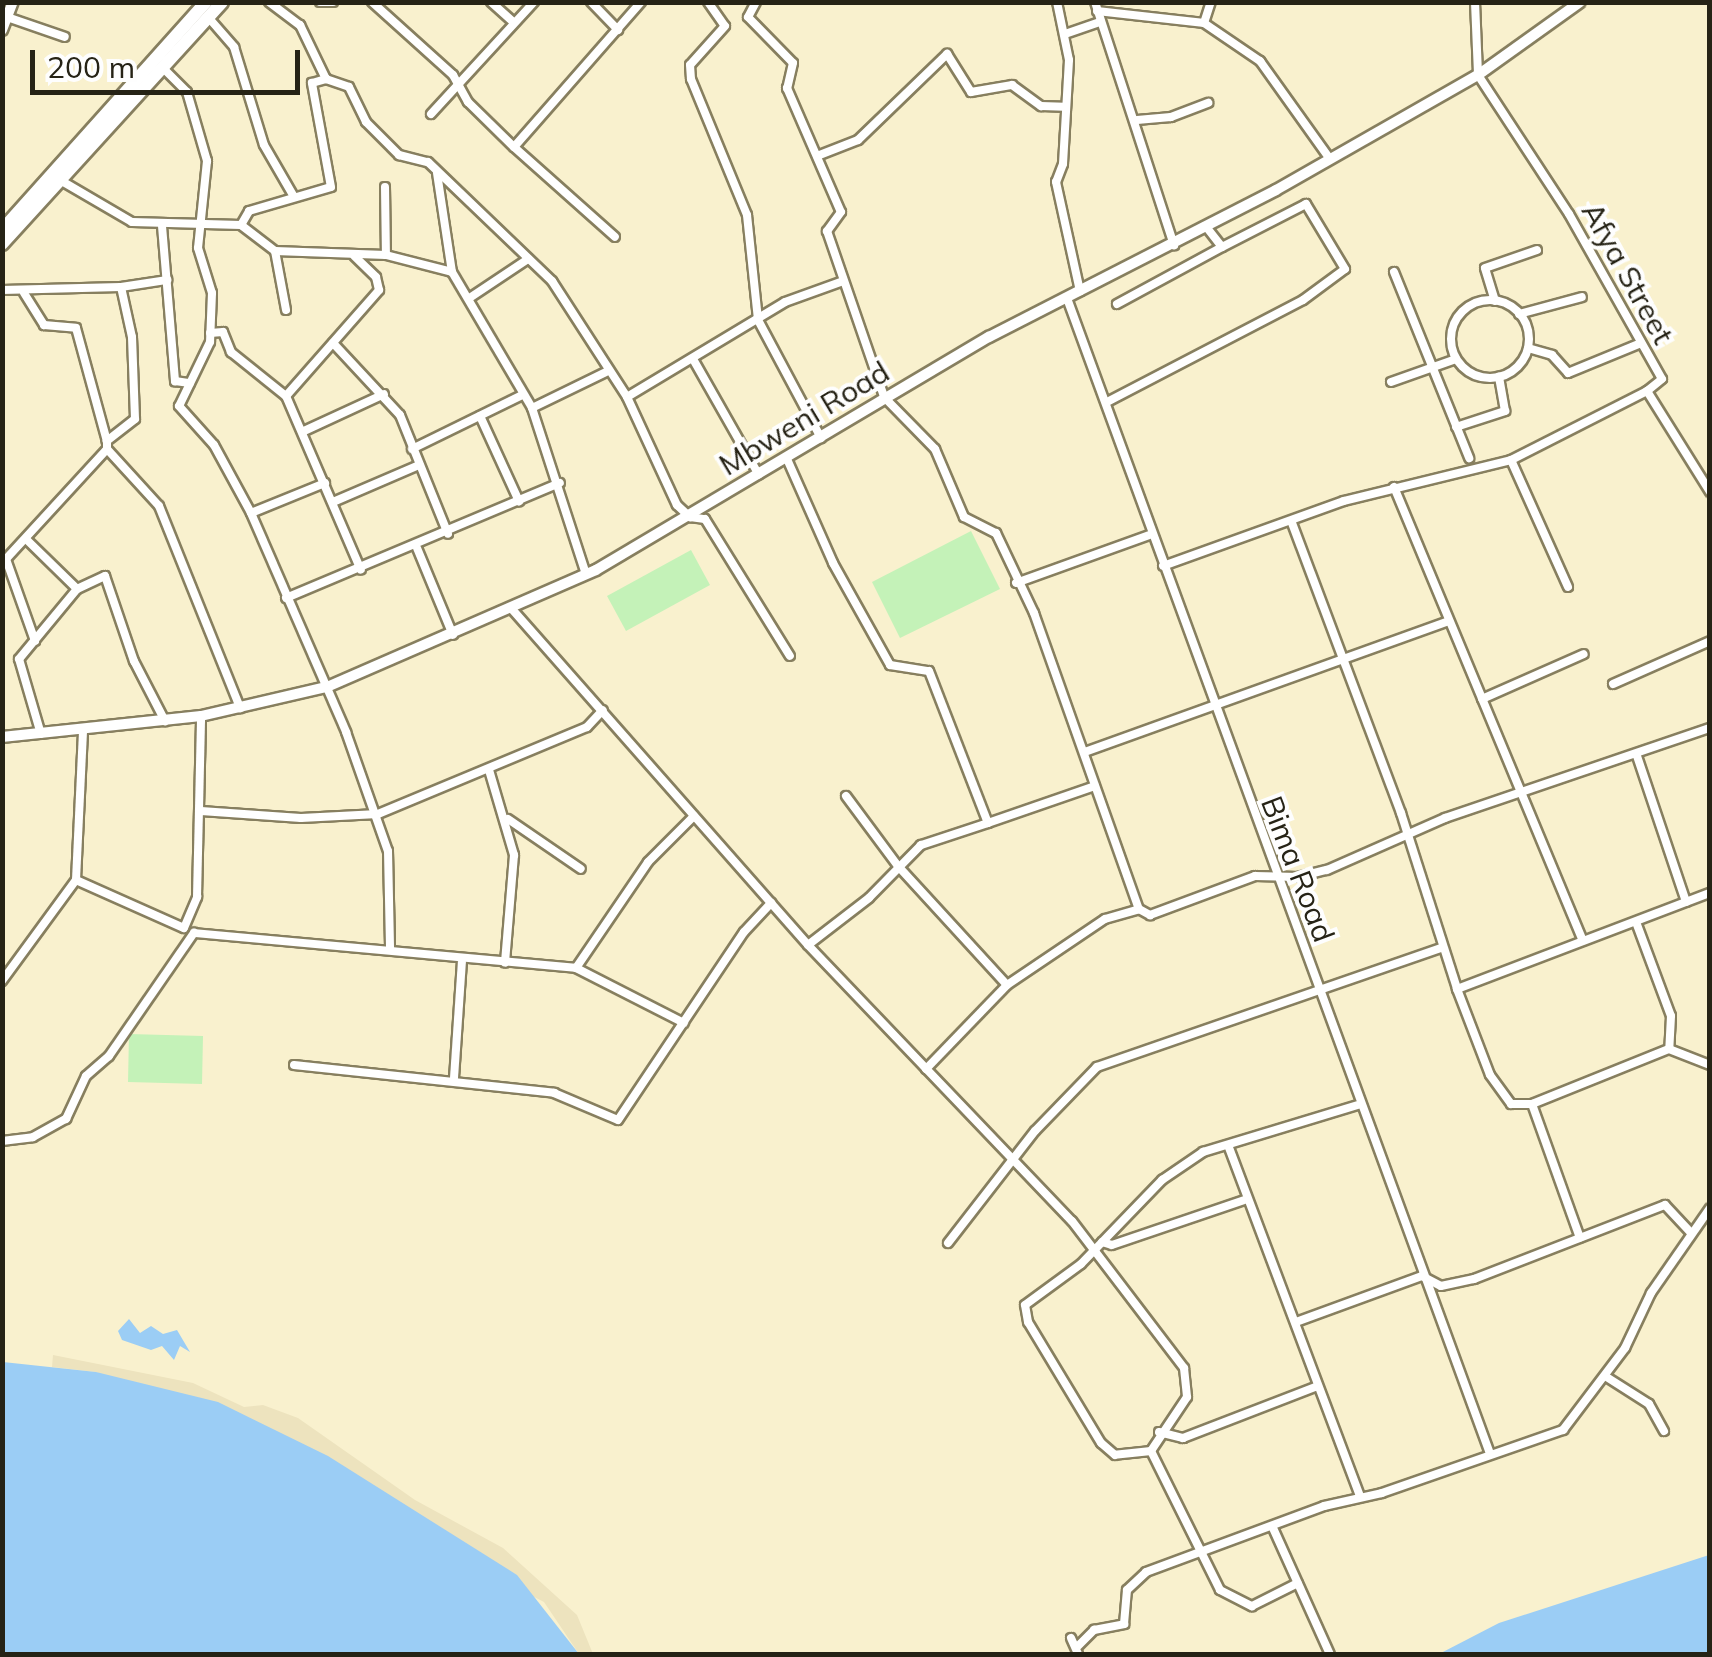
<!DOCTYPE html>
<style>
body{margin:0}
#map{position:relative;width:1712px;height:1657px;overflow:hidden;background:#f9f1ce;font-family:Mulish,sans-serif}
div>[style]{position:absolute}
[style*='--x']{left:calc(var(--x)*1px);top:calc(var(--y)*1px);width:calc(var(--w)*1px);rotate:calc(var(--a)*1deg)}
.green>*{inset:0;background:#c4f2b8}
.sand>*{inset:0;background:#ede3be}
.water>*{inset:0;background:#9bcdf5}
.roads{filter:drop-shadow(2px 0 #877f5f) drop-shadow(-2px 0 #877f5f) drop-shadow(0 2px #877f5f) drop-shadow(0 -2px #877f5f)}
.minor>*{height:8px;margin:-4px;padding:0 4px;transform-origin:4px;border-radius:4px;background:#fff}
.minor>.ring{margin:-4px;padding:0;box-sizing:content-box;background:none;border:8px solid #fff;border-radius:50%}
.tertiary>*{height:10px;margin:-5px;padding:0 5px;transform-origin:5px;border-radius:5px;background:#fff}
.primary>*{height:12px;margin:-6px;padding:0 6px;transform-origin:6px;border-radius:6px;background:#fff}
span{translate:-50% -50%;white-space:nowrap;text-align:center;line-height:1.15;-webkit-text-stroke:8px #fefefe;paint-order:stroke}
.street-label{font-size:30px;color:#262316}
.frame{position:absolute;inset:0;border:5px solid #262316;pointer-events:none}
.scale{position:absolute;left:30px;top:50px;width:270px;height:45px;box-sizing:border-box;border:5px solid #262316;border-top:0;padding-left:12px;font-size:30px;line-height:35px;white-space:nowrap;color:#262316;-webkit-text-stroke:8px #fefefe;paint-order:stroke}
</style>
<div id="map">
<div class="green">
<div style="clip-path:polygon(971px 531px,1000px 589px,900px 638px,872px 582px)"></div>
<div style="clip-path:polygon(691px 550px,710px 585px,626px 631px,607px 596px)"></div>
<div style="clip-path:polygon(129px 1034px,203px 1036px,202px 1084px,128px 1082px)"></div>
</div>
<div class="sand">
<div style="clip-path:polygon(53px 1355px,193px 1383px,244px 1407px,263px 1405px,298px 1418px,415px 1500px,503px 1548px,577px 1615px,593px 1654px,579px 1654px,544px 1602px,96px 1372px,52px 1367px)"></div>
</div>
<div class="water">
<div style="clip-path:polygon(129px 1319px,140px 1333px,151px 1326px,163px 1334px,177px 1330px,190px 1352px,180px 1346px,174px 1360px,162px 1346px,151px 1350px,122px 1340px,118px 1331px)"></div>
<div style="clip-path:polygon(3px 1362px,96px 1372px,218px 1402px,328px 1456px,517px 1575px,579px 1654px,3px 1654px)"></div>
<div style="clip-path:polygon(1709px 1555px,1709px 1654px,1439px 1654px,1499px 1623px)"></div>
</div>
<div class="roads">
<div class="minor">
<div style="--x:269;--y:2;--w:39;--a:37"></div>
<div style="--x:300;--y:25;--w:60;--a:64.3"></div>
<div style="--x:320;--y:2;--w:13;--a:0"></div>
<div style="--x:372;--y:2;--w:109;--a:42"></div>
<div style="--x:453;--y:75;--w:31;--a:61"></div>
<div style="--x:468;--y:102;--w:64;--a:44.4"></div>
<div style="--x:514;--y:147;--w:135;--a:41.7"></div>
<div style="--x:491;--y:2;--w:30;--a:42"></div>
<div style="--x:591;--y:2;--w:39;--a:46"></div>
<div style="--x:708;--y:2;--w:29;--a:55"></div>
<div style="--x:725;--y:26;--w:52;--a:131.9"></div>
<div style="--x:690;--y:65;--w:14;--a:86"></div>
<div style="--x:691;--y:79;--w:147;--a:67.6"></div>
<div style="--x:747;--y:215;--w:106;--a:84"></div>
<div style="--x:758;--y:320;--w:134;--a:61.9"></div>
<div style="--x:756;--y:2;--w:17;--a:118"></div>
<div style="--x:748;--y:17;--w:64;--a:45.6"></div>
<div style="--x:793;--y:63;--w:26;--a:103"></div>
<div style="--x:787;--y:88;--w:135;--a:66.5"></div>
<div style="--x:841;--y:212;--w:24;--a:126"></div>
<div style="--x:827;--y:231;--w:176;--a:71"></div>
<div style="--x:884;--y:397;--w:73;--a:45.6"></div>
<div style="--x:935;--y:449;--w:74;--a:66.9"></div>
<div style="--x:964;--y:517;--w:36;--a:27"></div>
<div style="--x:996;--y:533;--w:89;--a:64.6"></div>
<div style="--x:1034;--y:613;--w:314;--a:70.5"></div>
<div style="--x:1057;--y:2;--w:59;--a:78.3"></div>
<div style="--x:1069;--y:60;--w:104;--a:93.3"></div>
<div style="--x:1063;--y:164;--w:19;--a:111"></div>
<div style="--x:1056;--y:182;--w:112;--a:77.6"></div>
<div style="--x:1095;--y:2;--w:256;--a:72"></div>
<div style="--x:1475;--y:2;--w:73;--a:87.6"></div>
<div style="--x:1478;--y:75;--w:166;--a:56.8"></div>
<div style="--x:1569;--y:214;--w:189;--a:60.6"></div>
<div style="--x:1662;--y:379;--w:19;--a:141"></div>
<div style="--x:1647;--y:391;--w:119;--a:58"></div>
<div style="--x:1097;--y:11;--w:108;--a:6.4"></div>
<div style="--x:1204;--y:23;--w:68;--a:34.2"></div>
<div style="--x:1260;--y:61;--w:120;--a:54.5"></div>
<div style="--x:7;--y:17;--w:61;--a:19"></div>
<div style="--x:208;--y:17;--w:40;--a:49"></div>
<div style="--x:234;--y:47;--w:102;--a:73"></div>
<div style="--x:264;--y:145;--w:58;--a:59.9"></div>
<div style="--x:1204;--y:23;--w:22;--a:-72"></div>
<div style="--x:1065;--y:34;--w:36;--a:-19"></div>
<div style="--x:162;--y:67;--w:35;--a:45"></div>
<div style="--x:187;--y:92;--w:72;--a:73.8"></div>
<div style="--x:207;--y:161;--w:87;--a:95.9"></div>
<div style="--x:198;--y:248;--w:47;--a:72.7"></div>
<div style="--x:212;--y:293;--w:49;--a:92.3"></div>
<div style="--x:210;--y:342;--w:71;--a:115.8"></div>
<div style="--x:179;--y:406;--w:52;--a:48.1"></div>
<div style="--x:214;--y:445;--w:77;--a:61.4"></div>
<div style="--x:251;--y:513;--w:239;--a:66.5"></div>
<div style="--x:346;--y:732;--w:126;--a:70.6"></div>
<div style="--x:388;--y:851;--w:98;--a:88.8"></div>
<div style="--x:431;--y:114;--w:152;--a:-47.4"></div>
<div style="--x:1137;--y:120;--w:34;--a:-5"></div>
<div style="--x:1171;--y:117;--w:40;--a:-21"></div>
<div style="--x:514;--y:147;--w:193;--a:-48.8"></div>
<div style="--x:817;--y:156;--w:44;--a:-21.3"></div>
<div style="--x:858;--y:140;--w:124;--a:-44"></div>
<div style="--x:947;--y:54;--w:45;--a:57.7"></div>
<div style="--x:971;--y:92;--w:42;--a:-9.7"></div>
<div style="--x:1012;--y:85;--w:36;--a:36"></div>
<div style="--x:1041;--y:106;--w:23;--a:2"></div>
<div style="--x:437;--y:173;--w:100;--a:81.4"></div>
<div style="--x:60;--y:180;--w:83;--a:30.3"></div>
<div style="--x:132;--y:222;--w:109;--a:1.6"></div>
<div style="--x:241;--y:225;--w:43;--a:37.4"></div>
<div style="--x:275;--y:251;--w:111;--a:2.1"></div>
<div style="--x:386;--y:255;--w:68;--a:14.4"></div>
<div style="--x:452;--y:272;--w:158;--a:59.5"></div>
<div style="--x:532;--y:408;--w:175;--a:72"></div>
<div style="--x:385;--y:187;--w:68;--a:89.2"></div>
<div style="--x:241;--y:225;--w:16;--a:-60"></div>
<div style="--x:249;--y:211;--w:85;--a:-16.3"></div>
<div style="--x:331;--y:187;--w:106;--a:-100.4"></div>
<div style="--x:312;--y:83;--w:15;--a:-16"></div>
<div style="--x:326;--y:79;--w:24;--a:19"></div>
<div style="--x:349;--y:87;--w:39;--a:64"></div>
<div style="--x:366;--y:122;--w:47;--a:45"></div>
<div style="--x:399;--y:155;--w:30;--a:14"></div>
<div style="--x:428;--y:162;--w:172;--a:43.8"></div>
<div style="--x:552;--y:281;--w:138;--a:57.1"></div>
<div style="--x:627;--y:397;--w:119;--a:65.2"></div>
<div style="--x:677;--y:505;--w:18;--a:43"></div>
<div style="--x:690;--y:517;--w:15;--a:8"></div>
<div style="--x:705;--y:519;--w:161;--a:58.2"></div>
<div style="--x:162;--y:226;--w:156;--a:85.2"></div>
<div style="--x:175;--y:381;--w:15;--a:8"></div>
<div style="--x:275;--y:251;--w:60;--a:79.4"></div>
<div style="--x:1394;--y:272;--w:201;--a:68"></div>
<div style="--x:121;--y:287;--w:47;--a:-8.7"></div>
<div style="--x:2;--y:290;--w:119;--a:-1.4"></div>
<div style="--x:121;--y:287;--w:51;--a:77.6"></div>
<div style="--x:132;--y:337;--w:82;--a:87.9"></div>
<div style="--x:135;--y:419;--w:36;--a:142"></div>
<div style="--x:107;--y:441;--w:8;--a:90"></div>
<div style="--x:107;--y:449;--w:77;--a:47.6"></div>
<div style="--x:159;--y:506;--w:218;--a:68.1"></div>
<div style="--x:24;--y:293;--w:38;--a:58"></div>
<div style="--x:44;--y:325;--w:32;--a:5"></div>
<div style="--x:76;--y:328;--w:117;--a:74.7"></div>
<div style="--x:471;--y:297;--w:69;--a:-33.7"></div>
<div class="ring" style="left:1451px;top:300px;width:70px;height:70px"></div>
<div style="--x:1068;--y:301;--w:1225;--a:69.89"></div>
<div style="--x:1495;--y:301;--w:34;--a:-107"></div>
<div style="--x:1485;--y:268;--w:55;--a:-19.1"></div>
<div style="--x:1117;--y:304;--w:119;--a:-28.5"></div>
<div style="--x:1519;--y:314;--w:65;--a:-15.1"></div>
<div style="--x:210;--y:333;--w:13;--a:-4"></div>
<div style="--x:223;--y:332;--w:22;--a:68"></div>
<div style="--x:231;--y:352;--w:70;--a:38.7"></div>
<div style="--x:286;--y:396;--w:189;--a:66.7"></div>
<div style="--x:333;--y:343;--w:98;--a:47.1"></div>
<div style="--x:400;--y:415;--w:128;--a:68"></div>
<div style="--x:1528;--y:348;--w:25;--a:16"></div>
<div style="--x:1552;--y:355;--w:24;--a:48"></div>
<div style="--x:1568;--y:373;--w:79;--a:-22.3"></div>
<div style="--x:693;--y:359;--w:133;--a:60.4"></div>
<div style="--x:1391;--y:382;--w:69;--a:-19.5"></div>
<div style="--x:286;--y:396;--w:141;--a:-48.7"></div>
<div style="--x:379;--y:290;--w:13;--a:-103"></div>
<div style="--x:376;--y:277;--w:30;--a:-136"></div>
<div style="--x:627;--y:397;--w:184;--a:-31"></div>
<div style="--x:785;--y:302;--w:62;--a:-19.9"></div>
<div style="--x:1107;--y:402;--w:221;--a:-27.5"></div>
<div style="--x:1303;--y:300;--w:52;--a:-36.4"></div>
<div style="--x:1345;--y:269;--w:76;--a:-121"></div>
<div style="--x:1306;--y:204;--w:94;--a:152.9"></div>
<div style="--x:1222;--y:247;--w:24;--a:-128"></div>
<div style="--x:532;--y:408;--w:82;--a:-25.9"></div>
<div style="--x:480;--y:416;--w:94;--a:65.4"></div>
<div style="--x:1456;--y:427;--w:52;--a:-18.1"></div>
<div style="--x:1505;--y:411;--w:35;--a:-100"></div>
<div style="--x:304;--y:431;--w:88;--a:-24.8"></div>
<div style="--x:412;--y:449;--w:123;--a:-26.1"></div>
<div style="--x:787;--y:459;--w:114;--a:66.1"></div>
<div style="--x:833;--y:563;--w:117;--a:60.8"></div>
<div style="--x:890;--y:665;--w:39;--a:9"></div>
<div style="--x:929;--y:671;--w:163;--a:68.8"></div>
<div style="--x:988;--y:823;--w:71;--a:161.8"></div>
<div style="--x:921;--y:845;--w:74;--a:134.5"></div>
<div style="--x:869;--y:898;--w:77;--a:142.4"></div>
<div style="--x:1511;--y:460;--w:139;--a:65.8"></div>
<div style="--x:1394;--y:487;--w:490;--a:67.4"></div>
<div style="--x:333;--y:502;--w:94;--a:-23.3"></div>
<div style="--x:251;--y:513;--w:80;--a:-22.1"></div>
<div style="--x:1292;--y:523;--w:310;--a:69.4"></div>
<div style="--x:1401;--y:813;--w:185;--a:72.3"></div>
<div style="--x:1457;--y:989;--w:271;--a:-20.8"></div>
<div style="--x:27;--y:540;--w:70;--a:44.4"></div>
<div style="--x:77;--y:589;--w:91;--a:129.6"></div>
<div style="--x:19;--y:659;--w:78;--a:73.7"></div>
<div style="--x:417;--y:548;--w:94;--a:67.5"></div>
<div style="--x:1163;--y:566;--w:192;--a:-19.8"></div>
<div style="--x:1344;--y:501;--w:172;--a:-13.8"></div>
<div style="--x:1511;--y:460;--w:153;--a:-26.9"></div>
<div style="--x:1016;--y:583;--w:141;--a:-19.8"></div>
<div style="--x:77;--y:589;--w:31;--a:-25"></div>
<div style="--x:105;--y:576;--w:90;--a:71.2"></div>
<div style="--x:134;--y:661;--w:68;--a:62.7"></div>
<div style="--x:286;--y:598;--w:297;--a:-22.8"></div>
<div style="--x:511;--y:608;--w:449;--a:48.6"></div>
<div style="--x:808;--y:945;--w:382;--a:46.3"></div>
<div style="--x:1072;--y:1221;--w:185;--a:52.7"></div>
<div style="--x:1184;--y:1368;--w:29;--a:84"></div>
<div style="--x:1187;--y:1397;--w:65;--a:123.7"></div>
<div style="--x:1151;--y:1451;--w:155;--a:63.6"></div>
<div style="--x:1220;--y:1590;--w:36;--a:27"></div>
<div style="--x:1252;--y:1606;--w:51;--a:-26.6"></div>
<div style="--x:35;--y:641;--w:87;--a:-109.5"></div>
<div style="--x:6;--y:559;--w:149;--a:-47.4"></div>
<div style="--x:1613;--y:684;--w:106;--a:-23.9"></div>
<div style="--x:1482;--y:699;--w:111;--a:-23.8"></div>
<div style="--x:1085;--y:752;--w:385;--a:-19.8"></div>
<div style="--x:1637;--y:756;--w:154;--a:71.4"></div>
<div style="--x:489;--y:770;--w:89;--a:73.6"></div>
<div style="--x:514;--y:855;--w:108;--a:94.8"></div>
<div style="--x:846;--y:796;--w:87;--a:53.4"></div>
<div style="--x:898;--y:866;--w:161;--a:47.5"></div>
<div style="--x:201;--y:811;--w:100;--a:4"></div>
<div style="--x:301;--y:818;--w:77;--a:-3"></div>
<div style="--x:378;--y:814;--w:226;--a:-22.6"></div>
<div style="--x:587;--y:727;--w:23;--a:-47"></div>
<div style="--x:508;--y:819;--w:88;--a:34.4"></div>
<div style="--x:988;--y:823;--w:113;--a:-19.1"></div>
<div style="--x:76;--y:880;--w:118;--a:24"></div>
<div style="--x:184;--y:928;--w:34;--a:-67"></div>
<div style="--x:197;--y:897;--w:181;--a:-88.7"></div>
<div style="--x:1636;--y:922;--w:100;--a:69.6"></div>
<div style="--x:1671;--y:1016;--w:33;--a:93"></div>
<div style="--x:1669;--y:1049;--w:44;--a:21.3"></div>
<div style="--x:576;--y:968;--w:128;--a:-55.8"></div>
<div style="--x:648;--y:862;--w:65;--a:-45"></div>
<div style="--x:2;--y:981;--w:125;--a:-53.8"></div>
<div style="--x:76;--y:880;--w:149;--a:-87.3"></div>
<div style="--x:1457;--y:989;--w:92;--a:69"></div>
<div style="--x:1490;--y:1075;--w:36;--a:54"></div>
<div style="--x:1511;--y:1104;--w:21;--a:0"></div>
<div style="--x:1532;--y:1104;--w:148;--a:-21.9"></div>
<div style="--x:294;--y:1065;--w:262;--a:6.1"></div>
<div style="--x:554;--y:1093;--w:69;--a:22.9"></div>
<div style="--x:618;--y:1120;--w:226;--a:-56.2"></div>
<div style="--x:744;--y:932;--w:40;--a:-47"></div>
<div style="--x:926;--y:1069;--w:117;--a:-46"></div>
<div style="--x:1007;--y:985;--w:118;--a:-34"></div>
<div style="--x:1105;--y:919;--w:35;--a:-16"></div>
<div style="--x:1139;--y:909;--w:13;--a:29"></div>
<div style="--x:1150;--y:915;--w:112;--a:-20.4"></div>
<div style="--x:1255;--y:876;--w:43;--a:1.3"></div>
<div style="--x:1298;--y:877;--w:30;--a:-14"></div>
<div style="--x:1327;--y:870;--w:129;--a:-23.8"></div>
<div style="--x:1445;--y:818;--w:280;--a:-18.8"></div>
<div style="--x:454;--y:1078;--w:116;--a:-86.1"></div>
<div style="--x:1532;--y:1104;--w:142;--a:70.3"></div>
<div style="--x:2;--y:1141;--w:31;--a:-7"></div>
<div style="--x:33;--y:1137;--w:38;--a:-29"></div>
<div style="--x:66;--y:1119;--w:47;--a:-65.1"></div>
<div style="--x:86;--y:1076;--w:30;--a:-41"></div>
<div style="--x:109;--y:1056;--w:150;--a:-55.4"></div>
<div style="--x:194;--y:933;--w:384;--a:5.2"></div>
<div style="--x:576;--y:968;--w:121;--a:27"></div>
<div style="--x:1228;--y:1145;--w:376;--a:69.4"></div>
<div style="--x:1102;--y:1242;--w:10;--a:17"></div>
<div style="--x:1112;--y:1245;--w:139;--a:-18.8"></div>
<div style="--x:948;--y:1243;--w:142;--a:-52.2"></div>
<div style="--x:1035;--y:1131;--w:89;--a:-45.9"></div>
<div style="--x:1097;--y:1067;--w:366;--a:-19.1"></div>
<div style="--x:1296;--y:1322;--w:134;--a:-20.1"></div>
<div style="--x:1422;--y:1276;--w:21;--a:28"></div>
<div style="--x:1441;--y:1286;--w:34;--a:-12"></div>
<div style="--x:1474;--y:1279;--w:205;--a:-21.2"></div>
<div style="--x:1665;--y:1205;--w:38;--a:47"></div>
<div style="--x:1605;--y:1376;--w:52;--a:32.5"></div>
<div style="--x:1649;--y:1404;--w:31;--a:61"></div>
<div style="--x:1159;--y:1432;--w:25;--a:14"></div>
<div style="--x:1183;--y:1438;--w:142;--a:-21.1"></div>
<div style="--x:1151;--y:1451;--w:36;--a:174"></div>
<div style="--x:1115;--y:1455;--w:18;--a:-139"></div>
<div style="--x:1101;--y:1443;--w:141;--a:-121.1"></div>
<div style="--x:1028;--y:1322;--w:17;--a:-100"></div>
<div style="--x:1025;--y:1305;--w:69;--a:-36.2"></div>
<div style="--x:1081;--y:1264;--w:117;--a:-46"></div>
<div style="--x:1162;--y:1180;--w:50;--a:-34.3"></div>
<div style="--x:1203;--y:1152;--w:162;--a:-16.9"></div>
<div style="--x:1273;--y:1528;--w:138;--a:65.7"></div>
<div style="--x:1071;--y:1638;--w:17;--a:66"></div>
<div style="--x:1078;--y:1646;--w:23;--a:-45"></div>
<div style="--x:1094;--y:1630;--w:31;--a:-11"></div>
<div style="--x:1124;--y:1624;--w:34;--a:-85"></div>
<div style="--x:1127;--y:1590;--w:26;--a:-43"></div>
<div style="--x:1146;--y:1572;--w:190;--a:-20.3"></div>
<div style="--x:1324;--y:1506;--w:59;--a:-12.6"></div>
<div style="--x:1382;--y:1493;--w:192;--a:-19.2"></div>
<div style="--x:1563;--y:1430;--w:103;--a:-52.9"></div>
<div style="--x:1625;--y:1348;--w:61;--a:-64.7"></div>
<div style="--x:1651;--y:1293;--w:103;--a:-55.2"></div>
</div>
<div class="tertiary">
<div style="--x:2;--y:30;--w:30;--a:-69"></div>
<div style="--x:2;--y:737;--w:200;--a:-6"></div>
<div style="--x:201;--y:716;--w:129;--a:-13"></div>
<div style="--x:327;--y:687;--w:293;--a:-23.5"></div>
<div style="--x:596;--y:570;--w:457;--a:-30.7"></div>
<div style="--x:989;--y:337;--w:322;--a:-27.1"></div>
<div style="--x:1276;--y:190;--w:232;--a:-29.7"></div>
<div style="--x:1478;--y:75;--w:125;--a:-35.6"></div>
</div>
<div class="primary">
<div style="--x:2;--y:230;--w:306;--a:-48.2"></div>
<div style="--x:2;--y:244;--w:327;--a:-47.7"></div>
</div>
</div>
<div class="street-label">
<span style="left:1628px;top:273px;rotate:61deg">Afya Street</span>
<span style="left:804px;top:418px;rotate:-31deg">Mbweni Road</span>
<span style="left:1298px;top:869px;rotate:69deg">Bima Road</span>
</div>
<div class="frame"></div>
<div class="scale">200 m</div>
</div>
